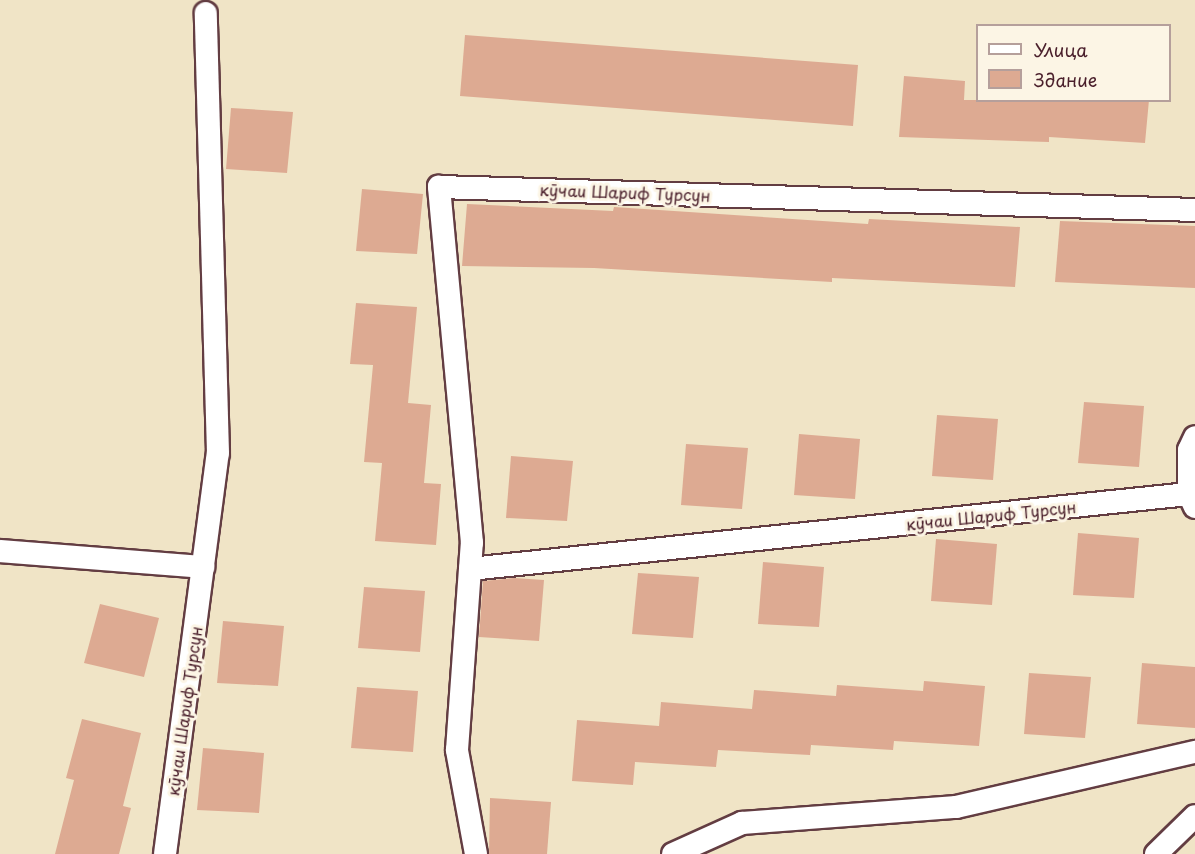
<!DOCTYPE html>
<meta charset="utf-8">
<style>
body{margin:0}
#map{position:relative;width:1195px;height:854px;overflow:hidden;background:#f0e4c6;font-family:"Playpen Sans",sans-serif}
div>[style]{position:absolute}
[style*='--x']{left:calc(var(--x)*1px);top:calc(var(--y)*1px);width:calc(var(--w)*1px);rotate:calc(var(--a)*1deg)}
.building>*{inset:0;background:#ddaa92}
.roads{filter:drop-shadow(2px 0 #633d42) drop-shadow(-2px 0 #633d42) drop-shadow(0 2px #633d42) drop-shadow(0 -2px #633d42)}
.street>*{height:22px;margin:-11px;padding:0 11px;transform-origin:11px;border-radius:11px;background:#fff}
span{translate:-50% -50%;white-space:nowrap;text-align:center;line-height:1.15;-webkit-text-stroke:6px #fcf5e5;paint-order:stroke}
.street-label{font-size:16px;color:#4a1f2b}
.legend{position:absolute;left:976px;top:24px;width:195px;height:78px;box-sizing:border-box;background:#fcf5e5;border:2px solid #b59f9b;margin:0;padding:8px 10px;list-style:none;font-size:18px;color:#4a1f2b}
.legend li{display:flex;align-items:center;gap:12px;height:30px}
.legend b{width:30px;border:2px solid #b59f9b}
</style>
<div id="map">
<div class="building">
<div style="clip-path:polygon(465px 35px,858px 65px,853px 126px,460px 96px)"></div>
<div style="clip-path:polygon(904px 76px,965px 81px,964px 100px,1149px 100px,1145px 143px,1049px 137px,1049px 142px,899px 137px)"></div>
<div style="clip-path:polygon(231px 108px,293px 112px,287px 173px,226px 169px)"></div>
<div style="clip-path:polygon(362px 189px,423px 194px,417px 254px,356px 251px)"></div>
<div style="clip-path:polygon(467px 204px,613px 211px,614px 207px,868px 224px,869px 219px,1020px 227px,1015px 287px,832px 278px,832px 282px,594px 268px,462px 266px)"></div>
<div style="clip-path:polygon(1060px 221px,1195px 226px,1195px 288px,1055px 282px)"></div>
<div style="clip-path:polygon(356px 303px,417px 307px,408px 403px,431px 405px,424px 483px,441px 484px,436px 545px,375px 541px,382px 463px,364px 462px,373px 365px,350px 364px)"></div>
<div style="clip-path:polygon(1084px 402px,1144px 406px,1139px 467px,1078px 463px)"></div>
<div style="clip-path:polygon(937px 415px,998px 419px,993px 480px,932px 476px)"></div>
<div style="clip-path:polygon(799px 434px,860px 439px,855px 499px,794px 495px)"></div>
<div style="clip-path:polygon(686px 444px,748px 448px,742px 509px,681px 505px)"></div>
<div style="clip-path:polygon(511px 456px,573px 461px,567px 521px,506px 518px)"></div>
<div style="clip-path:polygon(1078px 533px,1139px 538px,1134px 598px,1073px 595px)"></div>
<div style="clip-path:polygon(936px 539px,997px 544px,992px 605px,931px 601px)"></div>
<div style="clip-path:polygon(763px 562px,824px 567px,819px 627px,758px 624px)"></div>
<div style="clip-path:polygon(638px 573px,699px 577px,693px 638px,632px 634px)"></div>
<div style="clip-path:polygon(514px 578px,544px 580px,539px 641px,479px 637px,483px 581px)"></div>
<div style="clip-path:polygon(364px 587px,425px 591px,420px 652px,358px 648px)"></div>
<div style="clip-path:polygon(100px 604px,159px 618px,144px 677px,84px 663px)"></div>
<div style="clip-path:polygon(223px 621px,284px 626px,278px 686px,217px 683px)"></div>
<div style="clip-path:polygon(1142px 663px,1195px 667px,1195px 728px,1137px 724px)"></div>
<div style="clip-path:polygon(1029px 673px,1091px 677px,1085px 738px,1024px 734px)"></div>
<div style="clip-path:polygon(924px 681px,985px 686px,979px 746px,894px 741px,893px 750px,811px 745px,810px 755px,718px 750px,716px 767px,635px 762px,633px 785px,572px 781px,577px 720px,659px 726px,661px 702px,752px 709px,754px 690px,836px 696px,837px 685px,923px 691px)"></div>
<div style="clip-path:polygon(357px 687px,418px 691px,413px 752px,351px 748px)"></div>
<div style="clip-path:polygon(82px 719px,141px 733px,123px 806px,131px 808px,119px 854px,55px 854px,74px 780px,66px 778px)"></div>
<div style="clip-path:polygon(203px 748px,264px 753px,259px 813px,197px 810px)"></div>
<div style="clip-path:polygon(490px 798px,551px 802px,547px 854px,489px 854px)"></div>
</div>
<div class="roads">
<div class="street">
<div style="--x:1195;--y:507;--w:14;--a:-115"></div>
<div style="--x:1189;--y:494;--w:44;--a:-90"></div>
<div style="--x:1189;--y:450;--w:14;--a:-65"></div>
<div style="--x:0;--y:551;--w:204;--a:4.5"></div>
<div style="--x:470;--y:569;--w:723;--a:-5.96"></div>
<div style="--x:165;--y:854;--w:404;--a:-82.5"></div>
<div style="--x:218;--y:453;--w:440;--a:-91.6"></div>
<div style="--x:476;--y:854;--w:106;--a:-100.4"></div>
<div style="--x:457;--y:750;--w:208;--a:-85.9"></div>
<div style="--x:472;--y:543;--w:358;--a:-95.3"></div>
<div style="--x:439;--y:187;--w:756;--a:1.74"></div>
<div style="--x:673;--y:854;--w:76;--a:-24.2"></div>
<div style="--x:742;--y:823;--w:215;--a:-4.3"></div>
<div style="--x:956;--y:807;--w:245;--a:-13"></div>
<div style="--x:1156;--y:854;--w:54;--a:-44.3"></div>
</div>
</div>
<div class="street-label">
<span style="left:625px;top:192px;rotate:2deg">кӯчаи Шариф Турсун</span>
<span style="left:991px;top:515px;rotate:-6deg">кӯчаи Шариф Турсун</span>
<span style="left:184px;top:711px;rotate:-82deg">кӯчаи Шариф Турсун</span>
</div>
<ul class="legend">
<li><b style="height:8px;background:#fff"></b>Улица</li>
<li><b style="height:16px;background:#ddaa92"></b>Здание</li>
</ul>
</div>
